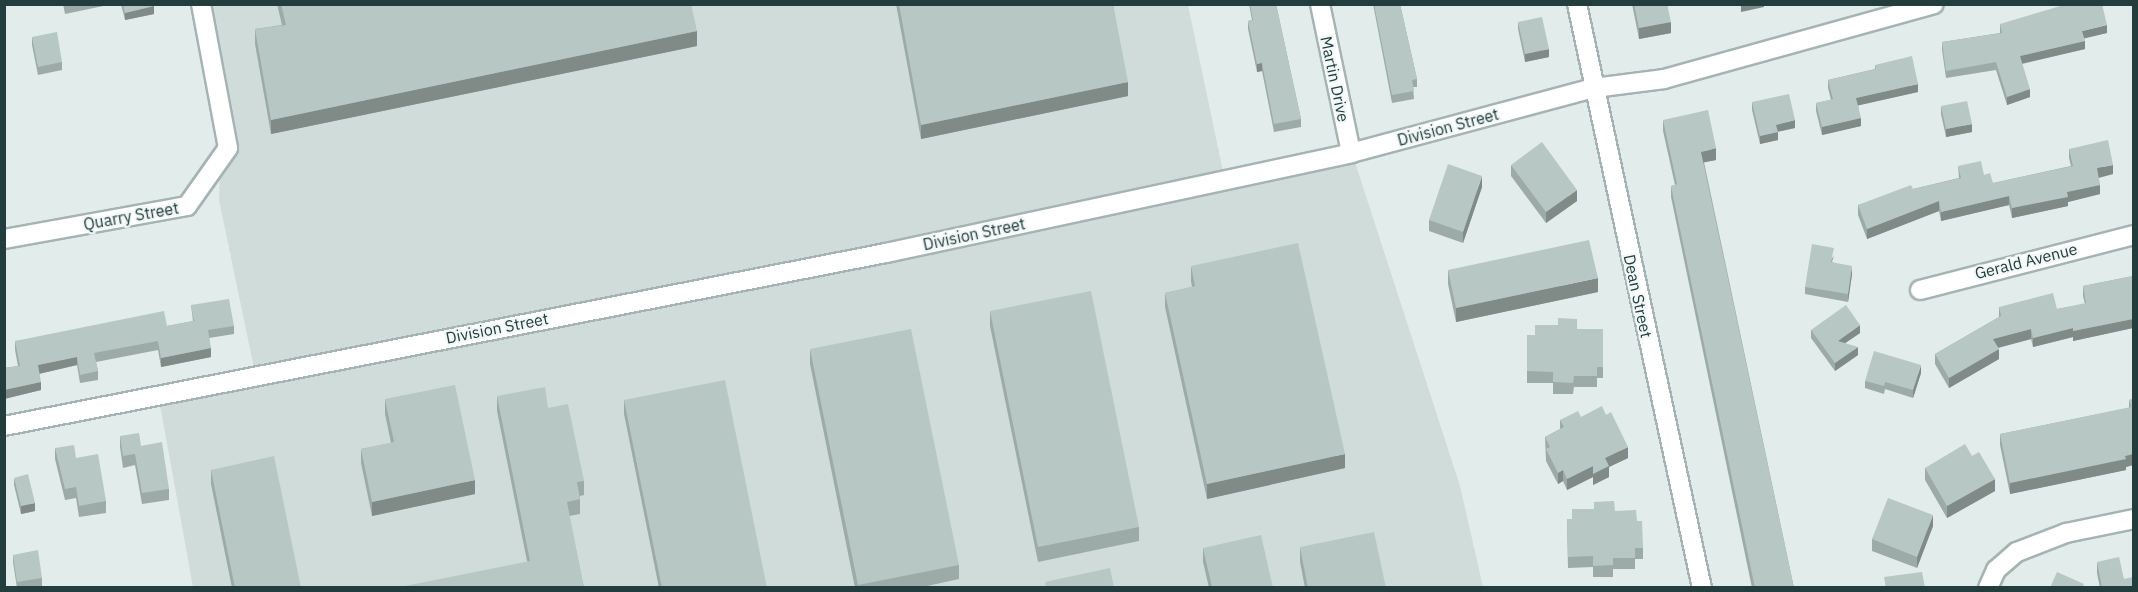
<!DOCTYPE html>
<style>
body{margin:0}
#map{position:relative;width:2138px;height:592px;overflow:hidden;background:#e2ecea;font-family:"IBM Plex Sans",sans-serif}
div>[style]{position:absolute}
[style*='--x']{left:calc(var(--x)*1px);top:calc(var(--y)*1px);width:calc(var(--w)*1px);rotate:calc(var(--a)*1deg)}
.built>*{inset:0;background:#d0dcd9}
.roads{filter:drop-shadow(2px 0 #a5b4b2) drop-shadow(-2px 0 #a5b4b2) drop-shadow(0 2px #a5b4b2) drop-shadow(0 -2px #a5b4b2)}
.minor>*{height:18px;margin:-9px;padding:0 9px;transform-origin:9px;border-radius:9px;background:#fff}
.wall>*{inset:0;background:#9daba8}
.shaded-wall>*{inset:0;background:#808b88}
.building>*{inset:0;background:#b7c7c3}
span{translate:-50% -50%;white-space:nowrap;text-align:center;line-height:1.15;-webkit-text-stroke:4.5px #f2f8f7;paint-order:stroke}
.street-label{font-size:16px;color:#223d3b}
.frame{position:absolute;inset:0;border:6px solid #223d3b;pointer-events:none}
</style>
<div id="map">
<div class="built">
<div style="clip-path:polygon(203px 5px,1188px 5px,1224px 176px,1351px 150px,1460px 486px,1483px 587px,193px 587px,159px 399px,254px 368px,219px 200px,221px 146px)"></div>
</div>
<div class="roads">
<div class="minor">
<div style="--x:1320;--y:4;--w:152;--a:78.2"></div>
<div style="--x:1577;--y:4;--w:597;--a:77.92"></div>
<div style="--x:4;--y:239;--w:186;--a:-10.2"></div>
<div style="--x:187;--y:206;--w:71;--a:-54.7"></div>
<div style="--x:228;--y:148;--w:147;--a:-100.6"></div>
<div style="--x:1920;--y:290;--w:221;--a:-14.4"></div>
<div style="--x:4;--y:426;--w:899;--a:-11.1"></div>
<div style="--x:886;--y:253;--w:476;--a:-12.1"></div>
<div style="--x:1351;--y:153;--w:252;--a:-15"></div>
<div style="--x:1594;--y:88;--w:71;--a:-7.3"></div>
<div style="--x:1664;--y:79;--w:280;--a:-15.5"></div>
<div style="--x:1988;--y:588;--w:20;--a:-66"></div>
<div style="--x:1996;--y:570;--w:28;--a:-41"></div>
<div style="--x:2017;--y:552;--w:53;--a:-21.2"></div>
<div style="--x:2066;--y:533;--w:69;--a:-11.6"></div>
</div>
</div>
<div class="wall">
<div style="clip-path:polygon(63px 4px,113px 4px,65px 14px)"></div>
<div style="clip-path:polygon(121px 4px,154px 4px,154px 14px,125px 20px)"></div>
<div style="clip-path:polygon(277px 4px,691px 4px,697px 46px,271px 134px,255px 44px,255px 29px,282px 25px)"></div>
<div style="clip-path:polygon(896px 4px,1113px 4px,1128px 96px,921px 139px)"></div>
<div style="clip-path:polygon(1249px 4px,1276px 4px,1301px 119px,1301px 127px,1274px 132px,1262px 71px,1257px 72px,1248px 29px,1248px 21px,1252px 20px)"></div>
<div style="clip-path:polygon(1373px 4px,1400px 4px,1417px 79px,1417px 87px,1413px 87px,1414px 99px,1392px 103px)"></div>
<div style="clip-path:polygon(1632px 4px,1667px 4px,1671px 33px,1639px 39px)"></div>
<div style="clip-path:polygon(1518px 22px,1549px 57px,1525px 62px,1518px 29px)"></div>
<div style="clip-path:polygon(2000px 24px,2107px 33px,2084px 38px,2085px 49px,2022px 64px,2030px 97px,2007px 105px,1996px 70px,1946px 78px,1942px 50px,1942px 42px,2000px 33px)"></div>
<div style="clip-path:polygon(32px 37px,62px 62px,62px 70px,38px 75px,32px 45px)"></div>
<div style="clip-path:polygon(1875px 65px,1918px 92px,1858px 105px,1861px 126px,1822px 135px,1816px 111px,1816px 103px,1831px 100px,1828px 88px,1828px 80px,1875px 69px)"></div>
<div style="clip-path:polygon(1752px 102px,1795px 128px,1777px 132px,1778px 140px,1760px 144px,1752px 110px)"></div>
<div style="clip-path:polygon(1941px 106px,1972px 132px,1946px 137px,1941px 114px)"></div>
<div style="clip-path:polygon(1663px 120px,1716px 160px,1704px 162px,1794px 588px,1752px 588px,1671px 197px,1671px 186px,1675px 185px,1663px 131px)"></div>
<div style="clip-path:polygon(2069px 149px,2113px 174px,2099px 178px,2100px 194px,2068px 202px,2068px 206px,2012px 218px,2009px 205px,1941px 221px,1939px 211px,1867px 239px,1858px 215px,1858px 205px,1913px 189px,1959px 178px,1958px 166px,1984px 175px,1993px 183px,2071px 166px,2069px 158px)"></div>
<div style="clip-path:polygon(1511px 165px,1577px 201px,1546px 223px,1511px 176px)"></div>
<div style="clip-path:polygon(1482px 187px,1463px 243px,1429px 231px,1429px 220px)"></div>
<div style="clip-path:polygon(1834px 256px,1832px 262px,1852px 274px,1848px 302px,1805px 294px,1805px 287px)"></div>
<div style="clip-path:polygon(1191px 266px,1345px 468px,1207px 499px,1165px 307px,1165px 293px,1192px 287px,1191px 281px)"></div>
<div style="clip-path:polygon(1448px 270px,1598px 292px,1456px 322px,1448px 284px)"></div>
<div style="clip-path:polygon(2133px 276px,2133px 328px,2073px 341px,2073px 337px,2033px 347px,2031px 339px,1998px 348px,1999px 359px,1949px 388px,1935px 364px,1935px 354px,1999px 317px,1999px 307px,2057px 309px,2085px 304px,2083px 296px,2083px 286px)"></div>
<div style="clip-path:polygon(191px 305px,234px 326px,234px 334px,209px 338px,211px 357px,161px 367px,158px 350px,96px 362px,98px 371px,98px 380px,80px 383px,77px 365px,39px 374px,41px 390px,4px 399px,4px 368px,18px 366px,15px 350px,15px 341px,167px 326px,193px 321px)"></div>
<div style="clip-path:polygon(990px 311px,1139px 527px,1139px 541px,1038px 562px,990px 326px)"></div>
<div style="clip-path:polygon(1577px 329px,1603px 329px,1603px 378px,1597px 378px,1597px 387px,1574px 387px,1573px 394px,1553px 394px,1553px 383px,1527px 383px,1527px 335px,1535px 335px)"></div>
<div style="clip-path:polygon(1811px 330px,1860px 333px,1845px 343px,1858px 355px,1835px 371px,1811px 338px)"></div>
<div style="clip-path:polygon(810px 349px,959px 565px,959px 579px,918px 588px,855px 588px,810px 364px)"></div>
<div style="clip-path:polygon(1921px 373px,1913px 398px,1885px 389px,1884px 394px,1865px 388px,1865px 381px)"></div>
<div style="clip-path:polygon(497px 396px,548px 408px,584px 481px,584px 495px,580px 496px,580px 514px,569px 516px,584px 588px,527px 561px,497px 411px)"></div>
<div style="clip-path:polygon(385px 399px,475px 494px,372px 516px,361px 463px,361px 449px,391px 443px,385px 414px)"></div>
<div style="clip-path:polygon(2133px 399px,2133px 465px,2126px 467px,2126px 470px,2010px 494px,2000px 445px,2000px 434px,2129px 408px,2129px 400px)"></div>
<div style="clip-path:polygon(624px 400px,767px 588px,659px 588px,624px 414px)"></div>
<div style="clip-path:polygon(1581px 417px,1628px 458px,1609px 467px,1609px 477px,1593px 485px,1593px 477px,1567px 490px,1563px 481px,1558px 484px,1546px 461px,1545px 437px,1560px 429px,1560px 420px)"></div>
<div style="clip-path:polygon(120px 436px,169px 489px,169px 500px,142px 504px,135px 465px,123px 468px,120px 447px)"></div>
<div style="clip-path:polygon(55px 448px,76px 458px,106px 501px,106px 513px,79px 517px,76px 498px,65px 500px,55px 459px)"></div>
<div style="clip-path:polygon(1972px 456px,1995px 491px,1947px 518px,1925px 480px,1925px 468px)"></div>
<div style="clip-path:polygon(211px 470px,301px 588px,232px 588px,211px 484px)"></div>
<div style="clip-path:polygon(14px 478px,35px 511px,21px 514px,14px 485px)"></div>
<div style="clip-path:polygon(1615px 511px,1637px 521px,1643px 548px,1643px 559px,1635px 559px,1635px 569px,1613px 569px,1613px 577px,1593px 577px,1593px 567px,1568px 568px,1567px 519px,1572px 519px)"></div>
<div style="clip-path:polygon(1933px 526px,1917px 568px,1872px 551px,1872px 539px)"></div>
<div style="clip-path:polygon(1300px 547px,1386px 588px,1305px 588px,1300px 562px)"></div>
<div style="clip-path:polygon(1203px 548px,1273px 588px,1209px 588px,1203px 562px)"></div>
<div style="clip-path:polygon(13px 555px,42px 578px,42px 586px,32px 588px,17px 588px,13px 562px)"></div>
<div style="clip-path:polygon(2097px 562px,2124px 579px,2133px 588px,2100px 588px,2097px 573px)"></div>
</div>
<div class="shaded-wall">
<div style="clip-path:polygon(1741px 4px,1764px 4px,1764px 7px,1741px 12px)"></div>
<div style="clip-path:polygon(154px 6px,154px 14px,125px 20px,125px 13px)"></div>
<div style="clip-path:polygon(1671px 22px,1671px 33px,1639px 39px,1639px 28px)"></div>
<div style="clip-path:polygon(2107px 25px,2107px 33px,2082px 39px,2082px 31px)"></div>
<div style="clip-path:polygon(697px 31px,697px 46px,271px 134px,271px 120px)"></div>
<div style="clip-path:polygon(2085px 41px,2085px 49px,2020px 64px,2020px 56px)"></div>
<div style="clip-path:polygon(1549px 49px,1549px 57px,1525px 62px,1525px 54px)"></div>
<div style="clip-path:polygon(1262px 63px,1262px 71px,1257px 72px,1257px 64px)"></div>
<div style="clip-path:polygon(1128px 82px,1128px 96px,921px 139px,921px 125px)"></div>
<div style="clip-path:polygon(1918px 84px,1918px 92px,1856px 106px,1856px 98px)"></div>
<div style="clip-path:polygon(2030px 89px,2030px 97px,2007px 105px,2007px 97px)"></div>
<div style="clip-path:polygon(1861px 118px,1861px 126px,1822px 135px,1822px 127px)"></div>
<div style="clip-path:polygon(1795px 120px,1795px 128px,1776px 132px,1776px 125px)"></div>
<div style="clip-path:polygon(1972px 124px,1972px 132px,1946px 137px,1946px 129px)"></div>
<div style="clip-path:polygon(1778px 132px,1778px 140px,1760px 144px,1760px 136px)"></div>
<div style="clip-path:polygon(1716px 148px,1716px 160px,1701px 163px,1701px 152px)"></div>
<div style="clip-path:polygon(2113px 165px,2113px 174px,2097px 178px,2097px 168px)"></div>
<div style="clip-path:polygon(1482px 176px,1482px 187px,1463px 243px,1463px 232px)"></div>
<div style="clip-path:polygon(2100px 185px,2100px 194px,2068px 202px,2068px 206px,2012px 218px,2012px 208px,2067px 192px)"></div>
<div style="clip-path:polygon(1577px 190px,1577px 201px,1546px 223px,1546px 212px)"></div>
<div style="clip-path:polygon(2009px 196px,2009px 205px,1941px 221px,1941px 212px)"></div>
<div style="clip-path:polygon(1939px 201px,1939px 211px,1867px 239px,1867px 229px)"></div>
<div style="clip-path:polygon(1852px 266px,1852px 274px,1848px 302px,1848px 294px)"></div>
<div style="clip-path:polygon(1598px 278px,1598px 292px,1456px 322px,1456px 308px)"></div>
<div style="clip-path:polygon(2133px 319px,2133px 328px,2073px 341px,2073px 331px)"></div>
<div style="clip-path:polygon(1860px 325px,1860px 333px,1838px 348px,1838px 341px)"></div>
<div style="clip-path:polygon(2073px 328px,2073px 337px,2033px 347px,2033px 338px)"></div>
<div style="clip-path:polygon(2031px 329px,2031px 339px,1993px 349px,1993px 339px)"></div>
<div style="clip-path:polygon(1858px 347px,1858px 355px,1835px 371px,1835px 363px)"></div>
<div style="clip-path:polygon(211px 348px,211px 357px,161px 367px,161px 358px)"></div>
<div style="clip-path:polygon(1999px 349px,1999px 359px,1949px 388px,1949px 378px)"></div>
<div style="clip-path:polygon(77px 357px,77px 365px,38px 374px,38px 365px)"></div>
<div style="clip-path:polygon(1921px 365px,1921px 373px,1913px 398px,1913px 390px)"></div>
<div style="clip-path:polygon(41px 382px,41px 390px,4px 399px,4px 390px)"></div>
<div style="clip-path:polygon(1628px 447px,1628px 458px,1609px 467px,1609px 477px,1593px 485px,1593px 474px,1605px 458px)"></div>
<div style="clip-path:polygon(1345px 454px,1345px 468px,1207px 499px,1207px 484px)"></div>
<div style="clip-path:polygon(2133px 454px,2133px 465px,2126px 467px,2126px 470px,2010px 494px,2010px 483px)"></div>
<div style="clip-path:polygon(1593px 466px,1593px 477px,1567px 490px,1567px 479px)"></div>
<div style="clip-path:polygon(1563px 470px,1563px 481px,1558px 484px,1558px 473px)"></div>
<div style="clip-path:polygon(1995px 479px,1995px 491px,1947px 518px,1947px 506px)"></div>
<div style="clip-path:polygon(475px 480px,475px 494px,372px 516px,372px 502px)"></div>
<div style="clip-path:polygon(35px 503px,35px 511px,21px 514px,21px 506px)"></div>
<div style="clip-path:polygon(1933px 515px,1933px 526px,1917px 568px,1917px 557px)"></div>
</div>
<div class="building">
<div style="clip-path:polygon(123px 4px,154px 4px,154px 6px,125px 13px)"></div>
<div style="clip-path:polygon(281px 4px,691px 4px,697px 31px,271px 120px,255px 29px,286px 25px)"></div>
<div style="clip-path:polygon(899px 4px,1113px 4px,1128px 82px,921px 125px)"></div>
<div style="clip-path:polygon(1250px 4px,1276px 4px,1301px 119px,1274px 124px,1262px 63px,1257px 64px,1248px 21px,1253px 20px)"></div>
<div style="clip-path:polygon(1374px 4px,1400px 4px,1417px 79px,1412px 80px,1414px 91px,1392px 95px)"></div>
<div style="clip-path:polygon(1634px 4px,1667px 4px,1671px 22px,1639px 28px)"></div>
<div style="clip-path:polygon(2067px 4px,2102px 4px,2107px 25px,2082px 31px,2085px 41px,2020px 56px,2030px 89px,2007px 97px,1996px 62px,1946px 71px,1942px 42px,2002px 33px,2000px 24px)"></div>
<div style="clip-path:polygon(1542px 17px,1549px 49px,1525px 54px,1518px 22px)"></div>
<div style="clip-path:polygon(57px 32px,62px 62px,38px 67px,32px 37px)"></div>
<div style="clip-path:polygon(1912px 56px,1918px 84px,1856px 98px,1861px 118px,1822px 127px,1816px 103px,1833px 99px,1828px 80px,1876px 69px,1875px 65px)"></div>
<div style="clip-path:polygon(1789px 94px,1795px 120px,1776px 125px,1778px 132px,1760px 136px,1752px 102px)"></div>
<div style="clip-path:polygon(1967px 101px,1972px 124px,1946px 129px,1941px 106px)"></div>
<div style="clip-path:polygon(1708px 110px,1716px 148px,1701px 152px,1794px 588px,1755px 588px,1671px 186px,1677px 184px,1663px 120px)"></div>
<div style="clip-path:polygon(2108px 140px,2113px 165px,2097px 168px,2100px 185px,2067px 192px,2068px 197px,2012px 208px,2009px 196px,1941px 212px,1939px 201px,1867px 229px,1858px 205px,1911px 185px,1913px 189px,1961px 178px,1958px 166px,1981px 161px,1984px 175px,1990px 173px,1993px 183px,2073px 166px,2069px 149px)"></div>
<div style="clip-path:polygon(1542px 142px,1577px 190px,1546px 212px,1511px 165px)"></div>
<div style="clip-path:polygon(1448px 164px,1482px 176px,1463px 232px,1429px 220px)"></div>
<div style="clip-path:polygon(1589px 240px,1598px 278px,1456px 308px,1448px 270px)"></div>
<div style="clip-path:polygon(1298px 243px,1345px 454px,1207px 484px,1165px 293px,1195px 286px,1191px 266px)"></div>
<div style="clip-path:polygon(1812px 244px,1834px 248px,1831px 262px,1852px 266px,1848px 294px,1805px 287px)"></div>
<div style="clip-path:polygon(2133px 276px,2133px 319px,2073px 331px,2073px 328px,2033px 338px,2031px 329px,1993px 339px,1999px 349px,1949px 378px,1935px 354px,2001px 316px,1999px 307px,2053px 293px,2057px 309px,2086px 303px,2083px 286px)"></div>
<div style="clip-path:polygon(1091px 291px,1139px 527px,1038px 547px,990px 311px)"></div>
<div style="clip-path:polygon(229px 299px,234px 326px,208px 330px,211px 348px,161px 358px,158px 341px,94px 353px,98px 371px,80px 375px,77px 357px,38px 365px,41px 382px,4px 390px,4px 368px,20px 366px,15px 341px,164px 311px,167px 326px,194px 321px,191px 305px)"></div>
<div style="clip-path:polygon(1846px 305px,1860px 325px,1838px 341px,1858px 347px,1835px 363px,1811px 330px)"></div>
<div style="clip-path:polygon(1558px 318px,1577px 319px,1577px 329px,1603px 329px,1603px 367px,1597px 367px,1597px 376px,1574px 376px,1573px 383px,1553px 382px,1553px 372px,1527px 371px,1527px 335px,1535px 335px,1535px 325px,1558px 325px)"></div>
<div style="clip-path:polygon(911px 329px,959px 565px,858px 585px,810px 349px)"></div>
<div style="clip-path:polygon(1874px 351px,1921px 365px,1913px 390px,1885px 382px,1884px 386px,1865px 381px)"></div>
<div style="clip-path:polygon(725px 380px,767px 588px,662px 588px,624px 400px)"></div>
<div style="clip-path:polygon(455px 385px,475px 480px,372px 502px,361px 449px,394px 442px,385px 399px)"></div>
<div style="clip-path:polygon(545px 387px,548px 408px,568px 404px,584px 481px,577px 482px,580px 499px,567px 502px,584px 588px,395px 588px,530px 561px,497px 396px)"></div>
<div style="clip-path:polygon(2133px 399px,2133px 454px,2125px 456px,2126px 459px,2010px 483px,2000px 434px,2131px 407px,2129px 400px)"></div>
<div style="clip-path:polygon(1602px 406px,1606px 415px,1611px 412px,1628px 447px,1605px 458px,1609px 466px,1593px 474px,1593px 466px,1567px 479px,1563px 470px,1558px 473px,1546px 449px,1550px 447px,1545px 437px,1564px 427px,1560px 420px,1578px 411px,1581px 417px)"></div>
<div style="clip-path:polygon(139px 433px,141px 446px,162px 442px,169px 489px,142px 493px,135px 454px,123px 456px,120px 436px)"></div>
<div style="clip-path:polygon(1965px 444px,1972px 456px,1979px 452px,1995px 479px,1947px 506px,1925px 468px)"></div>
<div style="clip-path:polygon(74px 445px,76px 458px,98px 454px,106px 501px,79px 506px,76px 487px,65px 489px,55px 448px)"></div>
<div style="clip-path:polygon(274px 456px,301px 588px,235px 588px,211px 470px)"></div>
<div style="clip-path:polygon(28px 474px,35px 503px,21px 506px,14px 478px)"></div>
<div style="clip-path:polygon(1888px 498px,1933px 515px,1917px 557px,1872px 539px)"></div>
<div style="clip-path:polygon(1614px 501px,1615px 511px,1636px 510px,1637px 521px,1642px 521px,1643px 548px,1635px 548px,1635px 558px,1613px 558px,1613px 565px,1593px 566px,1593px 556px,1568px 557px,1567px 519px,1572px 519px,1572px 509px,1594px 509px,1594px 502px)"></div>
<div style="clip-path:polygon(1374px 532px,1386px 588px,1308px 588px,1300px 547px)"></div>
<div style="clip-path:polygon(1261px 535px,1273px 588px,1209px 588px,1212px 587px,1203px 548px)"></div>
<div style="clip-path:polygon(38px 550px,42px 578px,17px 582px,13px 555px)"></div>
<div style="clip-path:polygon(2119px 557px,2124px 579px,2133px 577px,2133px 588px,2102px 588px,2097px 562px)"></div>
<div style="clip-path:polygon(1110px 568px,1114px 588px,1046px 588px,1045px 582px)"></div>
<div style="clip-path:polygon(1922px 572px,1925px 588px,1886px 588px,1884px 577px)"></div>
<div style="clip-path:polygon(2057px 572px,2084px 584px,2082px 588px,2050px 588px)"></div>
</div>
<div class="street-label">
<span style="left:1335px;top:79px;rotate:78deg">Martin Drive</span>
<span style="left:1448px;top:127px;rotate:-15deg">Division Street</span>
<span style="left:131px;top:216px;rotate:-10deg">Quarry Street</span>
<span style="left:974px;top:234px;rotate:-12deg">Division Street</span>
<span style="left:2026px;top:261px;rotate:-14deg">Gerald Avenue</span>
<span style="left:1638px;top:296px;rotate:78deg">Dean Street</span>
<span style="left:497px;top:328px;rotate:-11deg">Division Street</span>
</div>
<div class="frame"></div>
</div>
